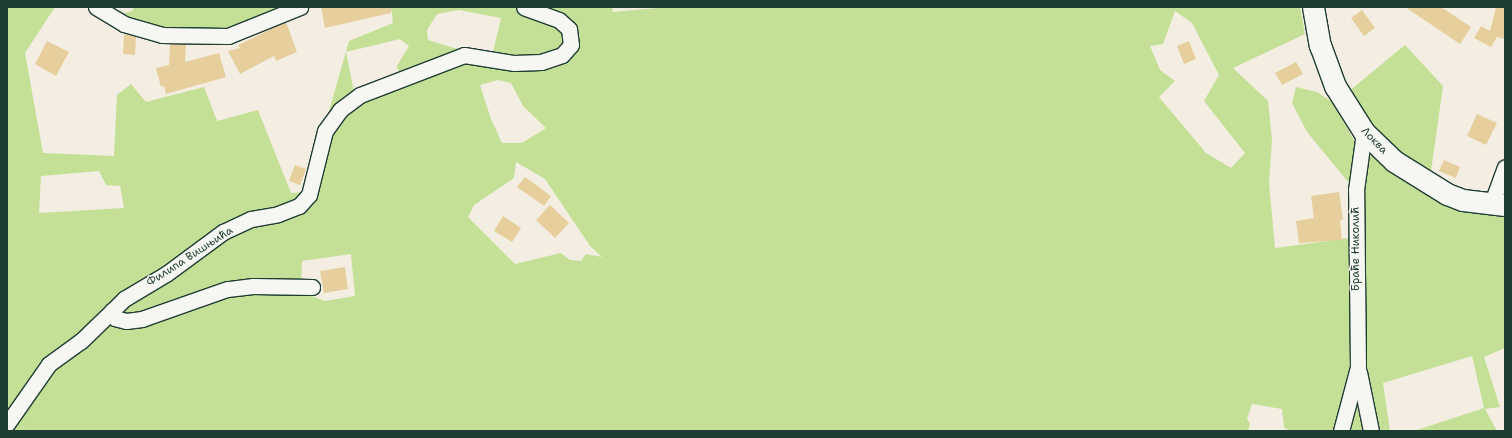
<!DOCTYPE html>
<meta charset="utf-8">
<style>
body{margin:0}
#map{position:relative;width:1512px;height:438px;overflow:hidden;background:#f3eee1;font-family:"Shantell Sans",sans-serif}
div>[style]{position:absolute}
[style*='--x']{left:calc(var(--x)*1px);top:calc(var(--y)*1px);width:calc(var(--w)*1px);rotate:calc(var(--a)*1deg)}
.green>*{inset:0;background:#c4df96}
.building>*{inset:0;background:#e7cf9d}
.roads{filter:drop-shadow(1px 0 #1f3d34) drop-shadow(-1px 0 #1f3d34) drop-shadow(0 1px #1f3d34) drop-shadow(0 -1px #1f3d34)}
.street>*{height:15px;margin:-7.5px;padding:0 7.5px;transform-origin:7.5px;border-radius:7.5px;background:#f6f6f2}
.secondary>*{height:21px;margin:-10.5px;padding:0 10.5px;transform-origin:10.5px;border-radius:10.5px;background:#f6f6f2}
span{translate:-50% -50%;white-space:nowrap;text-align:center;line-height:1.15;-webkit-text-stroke:3px #f6f6f2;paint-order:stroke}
.street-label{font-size:11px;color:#1f3d34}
.frame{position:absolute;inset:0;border:8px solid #1f3d34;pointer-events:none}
</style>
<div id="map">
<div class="green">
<div style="clip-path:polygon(evenodd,7px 7px,55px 7px,25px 53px,43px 153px,114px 156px,117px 95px,131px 84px,146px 102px,204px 87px,217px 121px,258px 110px,291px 193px,306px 192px,349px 41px,393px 23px,391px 7px,612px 7px,613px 12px,669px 7px,1300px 7px,1305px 34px,1233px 68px,1268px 101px,1272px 140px,1269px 183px,1275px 248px,1350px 238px,1349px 183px,1307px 132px,1292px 103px,1296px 87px,1317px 92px,1332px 102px,1354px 140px,1443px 200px,1505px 211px,1505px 348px,1484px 357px,1500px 407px,1485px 409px,1497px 431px,1414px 431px,1484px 408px,1472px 356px,1383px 383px,1390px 431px,1290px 431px,1284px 427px,1282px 409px,1252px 404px,1247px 419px,1250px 424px,1248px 431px,7px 431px,7px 7px,459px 10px,501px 18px,493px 52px,454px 48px,428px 40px,427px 30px,437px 14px,459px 10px,7px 7px,1175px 11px,1192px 23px,1219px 75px,1204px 101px,1245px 153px,1231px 168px,1206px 153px,1159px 97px,1175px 81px,1160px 70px,1150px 46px,1163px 44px,1175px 11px,7px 7px,400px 39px,409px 46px,397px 66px,399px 75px,354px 92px,346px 52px,400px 39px,7px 7px,498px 80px,511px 83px,523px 106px,546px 128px,522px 143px,502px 143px,491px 119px,480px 85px,498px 80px,7px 7px,516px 162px,545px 179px,590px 246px,602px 257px,586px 254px,581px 261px,570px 260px,561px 253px,515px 264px,468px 217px,474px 205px,514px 178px,516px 162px,7px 7px,99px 171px,106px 185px,120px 186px,124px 208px,39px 213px,41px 176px,99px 171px,7px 7px,351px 254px,355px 296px,325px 301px,301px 292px,302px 261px,351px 254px)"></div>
<div style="clip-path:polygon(105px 7px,113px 7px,123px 13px,132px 11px,134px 7px,290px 7px,225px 28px,162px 40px,123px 13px)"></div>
<div style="clip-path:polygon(1405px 45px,1443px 86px,1431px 171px,1411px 162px,1383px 138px,1360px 112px,1348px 92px)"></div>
</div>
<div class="building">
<div style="clip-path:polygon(321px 7px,391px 7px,391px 13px,325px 28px)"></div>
<div style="clip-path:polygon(1405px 7px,1441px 7px,1471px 27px,1460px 44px)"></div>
<div style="clip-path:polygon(1496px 7px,1505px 7px,1505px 39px,1497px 37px,1491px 47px,1474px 38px,1481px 26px,1490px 31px)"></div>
<div style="clip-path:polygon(1362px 10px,1375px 28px,1364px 36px,1351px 18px)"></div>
<div style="clip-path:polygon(286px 22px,297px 52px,276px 61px,274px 56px,240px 74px,228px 51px,240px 48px,238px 45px)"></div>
<div style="clip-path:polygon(124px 34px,136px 37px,135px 55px,123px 54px)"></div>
<div style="clip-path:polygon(47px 41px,69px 52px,56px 76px,35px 64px)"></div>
<div style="clip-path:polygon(1189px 41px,1196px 59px,1184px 64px,1177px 46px)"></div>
<div style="clip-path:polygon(170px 44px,186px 44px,185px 62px,219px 53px,226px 77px,166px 94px,164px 86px,161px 87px,156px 68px,169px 65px)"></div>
<div style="clip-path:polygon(1296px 62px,1303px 74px,1282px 85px,1275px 73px)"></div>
<div style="clip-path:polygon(1477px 114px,1497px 123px,1486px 145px,1467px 136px)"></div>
<div style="clip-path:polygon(1444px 160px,1460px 167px,1456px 178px,1439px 171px)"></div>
<div style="clip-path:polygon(295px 165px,306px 169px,300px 185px,289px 181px)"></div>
<div style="clip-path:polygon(525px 177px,551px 196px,544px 206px,517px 187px)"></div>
<div style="clip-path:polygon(1339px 192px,1343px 220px,1340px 220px,1342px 240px,1299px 243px,1296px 221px,1314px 218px,1311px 196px)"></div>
<div style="clip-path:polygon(550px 205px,569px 223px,555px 238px,536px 220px)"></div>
<div style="clip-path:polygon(503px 216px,521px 228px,512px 242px,494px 231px)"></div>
<div style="clip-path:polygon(345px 267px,348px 289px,324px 293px,320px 271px)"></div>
</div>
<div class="roads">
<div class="street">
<div style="--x:96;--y:7;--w:33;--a:31"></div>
<div style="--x:124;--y:24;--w:40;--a:16"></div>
<div style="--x:162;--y:35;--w:66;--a:0.9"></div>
<div style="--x:228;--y:36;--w:78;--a:-21.9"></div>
<div style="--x:1491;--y:205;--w:40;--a:-69.8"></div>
<div style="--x:312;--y:287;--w:59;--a:-179"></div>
<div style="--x:253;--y:286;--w:26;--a:173"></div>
<div style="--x:227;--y:289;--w:90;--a:160.6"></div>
<div style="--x:142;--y:319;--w:16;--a:173"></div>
<div style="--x:126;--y:321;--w:11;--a:-165"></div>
<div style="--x:115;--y:318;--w:8;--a:-113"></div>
<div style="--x:112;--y:311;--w:17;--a:-45"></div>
<div style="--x:124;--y:299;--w:49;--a:-30.8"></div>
<div style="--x:166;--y:274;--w:71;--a:-36.4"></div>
<div style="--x:223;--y:232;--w:31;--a:-25"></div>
<div style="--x:251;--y:219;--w:27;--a:-10"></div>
<div style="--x:278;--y:214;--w:22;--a:-21"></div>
<div style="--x:299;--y:206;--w:15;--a:-48"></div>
<div style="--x:309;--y:195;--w:66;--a:-76"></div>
<div style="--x:325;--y:131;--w:26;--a:-54"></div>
<div style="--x:340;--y:110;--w:25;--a:-37"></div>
<div style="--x:360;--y:95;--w:111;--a:-21"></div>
<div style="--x:464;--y:55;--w:51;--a:9.1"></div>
<div style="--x:514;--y:63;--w:27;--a:-2"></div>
<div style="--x:541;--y:62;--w:22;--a:-18"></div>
<div style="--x:562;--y:55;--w:13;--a:-48"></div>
<div style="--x:571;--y:45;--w:16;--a:-97"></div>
<div style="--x:569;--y:29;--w:13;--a:-138"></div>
<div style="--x:559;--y:20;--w:37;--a:-160"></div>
<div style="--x:1359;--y:372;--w:60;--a:78.5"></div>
<div style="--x:7;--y:424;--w:73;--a:-55"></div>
<div style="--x:49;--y:364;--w:39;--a:-36"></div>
<div style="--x:81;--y:341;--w:43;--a:-44.1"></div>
<div style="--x:1341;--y:431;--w:66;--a:-75.1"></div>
<div style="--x:1358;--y:367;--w:177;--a:-90.6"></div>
<div style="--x:1356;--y:190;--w:59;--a:-82.1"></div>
</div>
<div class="secondary">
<div style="--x:1313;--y:7;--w:39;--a:80"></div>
<div style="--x:1320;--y:45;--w:44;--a:69.9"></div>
<div style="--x:1335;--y:86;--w:54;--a:57.8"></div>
<div style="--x:1364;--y:132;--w:42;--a:44"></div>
<div style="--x:1394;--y:161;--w:62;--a:31.9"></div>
<div style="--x:1447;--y:194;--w:17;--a:21"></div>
<div style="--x:1463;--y:200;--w:42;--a:6.8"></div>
</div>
</div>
<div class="street-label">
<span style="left:1374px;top:141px;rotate:46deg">Локва</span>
<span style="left:1356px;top:249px;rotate:-90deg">Браће Николић</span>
<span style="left:190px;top:257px;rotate:-33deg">Филипа Вишњића</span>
</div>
<div class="frame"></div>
</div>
